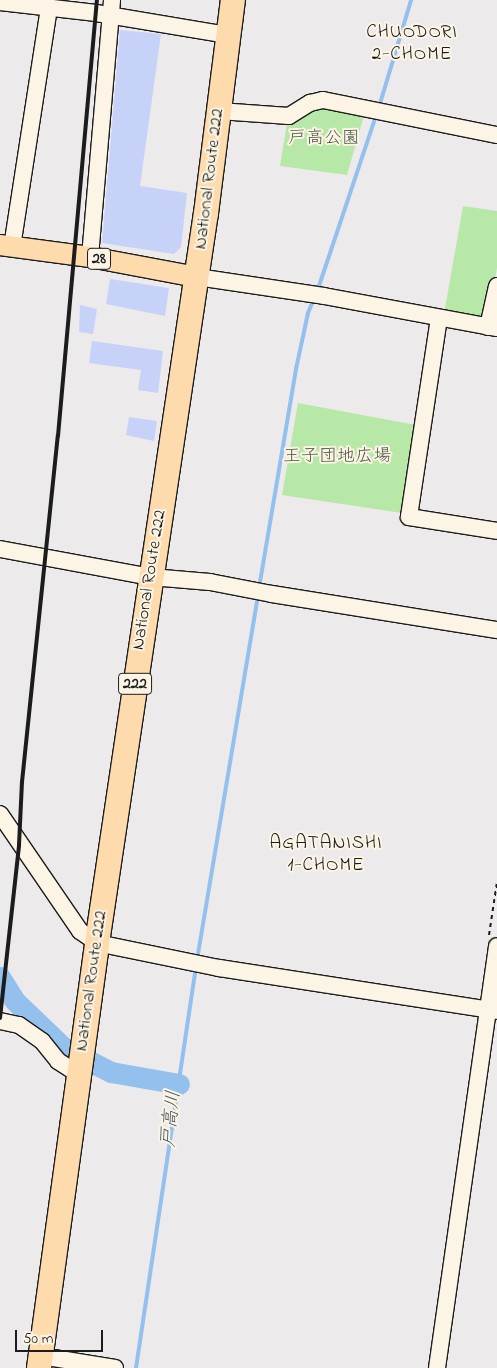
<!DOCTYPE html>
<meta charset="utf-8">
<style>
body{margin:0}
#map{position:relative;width:497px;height:1368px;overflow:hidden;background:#eceaeb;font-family:"Indie Flower","Klee One",sans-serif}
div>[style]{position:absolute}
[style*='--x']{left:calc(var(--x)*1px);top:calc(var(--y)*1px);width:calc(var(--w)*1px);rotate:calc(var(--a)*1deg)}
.green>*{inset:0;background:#b8e8a7}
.stream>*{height:4px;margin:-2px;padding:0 2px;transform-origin:2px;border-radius:2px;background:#93c0ed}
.river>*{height:21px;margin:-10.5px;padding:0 10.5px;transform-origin:10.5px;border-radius:10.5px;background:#93c0ed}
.building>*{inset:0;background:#c7d2f9}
.path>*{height:2px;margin-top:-1px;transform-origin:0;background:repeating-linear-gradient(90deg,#1c1c1c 0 4px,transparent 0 8px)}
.roads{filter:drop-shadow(1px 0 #1c1c1c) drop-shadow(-1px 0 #1c1c1c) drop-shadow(0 1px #1c1c1c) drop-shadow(0 -1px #1c1c1c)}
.minor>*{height:16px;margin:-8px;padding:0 8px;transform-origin:8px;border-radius:8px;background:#fcf5e5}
.major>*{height:20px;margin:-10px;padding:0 10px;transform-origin:10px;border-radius:10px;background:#fedbac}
.highway>*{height:24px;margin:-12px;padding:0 12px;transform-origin:12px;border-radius:12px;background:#fedbac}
.rail>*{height:4px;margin:-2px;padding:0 2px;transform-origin:2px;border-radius:2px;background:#1c1c1c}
span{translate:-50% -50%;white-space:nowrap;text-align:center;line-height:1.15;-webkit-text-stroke:4px #fcf5e5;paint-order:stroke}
.shield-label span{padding:1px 4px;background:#fcf5e5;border:1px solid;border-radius:4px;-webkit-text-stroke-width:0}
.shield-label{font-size:16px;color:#1c1c1c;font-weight:700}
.park-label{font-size:18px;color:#4b5946}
.street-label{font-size:18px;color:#1c1c1c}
.neighbourhood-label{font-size:19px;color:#1c1c1c;letter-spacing:1px}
.water-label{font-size:19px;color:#465565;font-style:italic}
.scale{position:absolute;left:15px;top:1330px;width:88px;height:22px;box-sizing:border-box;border:2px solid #1c1c1c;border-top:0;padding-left:6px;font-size:15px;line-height:18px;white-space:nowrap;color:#1c1c1c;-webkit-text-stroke:4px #fcf5e5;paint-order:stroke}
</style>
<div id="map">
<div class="green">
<div style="clip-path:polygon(315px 106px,365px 112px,347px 175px,280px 166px,287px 123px)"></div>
<div style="clip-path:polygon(463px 206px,497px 211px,497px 268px,487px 321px,444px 314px)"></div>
<div style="clip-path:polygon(298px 403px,416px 425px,402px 513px,282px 495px)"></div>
</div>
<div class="stream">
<div style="--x:379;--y:107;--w:112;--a:-73.3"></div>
<div style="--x:317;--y:292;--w:186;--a:-71.5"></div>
<div style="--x:259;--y:588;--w:222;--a:-80.4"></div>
<div style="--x:296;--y:369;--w:57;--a:-77.9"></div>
<div style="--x:308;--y:313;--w:16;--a:-68"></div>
<div style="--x:197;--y:960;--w:370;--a:-80.5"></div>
<div style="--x:136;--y:1368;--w:405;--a:-81.5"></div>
</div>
<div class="river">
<div style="--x:0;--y:977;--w:28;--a:58"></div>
<div style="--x:15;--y:1001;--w:68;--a:43.8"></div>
<div style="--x:64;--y:1048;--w:53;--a:27.1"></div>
<div style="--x:111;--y:1072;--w:69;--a:10"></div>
</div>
<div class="building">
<div style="clip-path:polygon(120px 30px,161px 34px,140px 186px,187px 193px,181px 247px,174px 254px,102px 243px)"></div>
<div style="clip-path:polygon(110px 279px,169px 288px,165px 316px,106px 304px)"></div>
<div style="clip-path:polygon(80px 305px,97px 309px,93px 334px,79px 332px)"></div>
<div style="clip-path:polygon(92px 341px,163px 351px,158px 393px,138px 390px,141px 370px,89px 363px)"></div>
<div style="clip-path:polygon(129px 417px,157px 421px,154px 441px,126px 435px)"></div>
</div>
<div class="path">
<div style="--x:489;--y:935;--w:54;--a:-81.4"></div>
</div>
<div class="roads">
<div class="minor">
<div style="--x:0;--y:2;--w:97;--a:6.5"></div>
<div style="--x:96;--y:13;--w:134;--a:9.5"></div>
<div style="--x:219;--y:111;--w:70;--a:4.1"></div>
<div style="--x:289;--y:116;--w:25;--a:-32"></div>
<div style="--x:310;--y:103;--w:13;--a:-13"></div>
<div style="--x:323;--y:100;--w:177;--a:11.4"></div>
<div style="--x:12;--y:247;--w:242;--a:-81.2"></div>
<div style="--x:90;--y:257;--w:258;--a:-85.1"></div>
<div style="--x:197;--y:277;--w:128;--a:8.5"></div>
<div style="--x:324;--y:296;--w:176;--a:10.5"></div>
<div style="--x:439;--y:318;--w:201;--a:98.6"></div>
<div style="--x:409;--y:517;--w:89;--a:9"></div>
<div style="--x:488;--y:327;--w:42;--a:-77.6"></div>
<div style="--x:0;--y:549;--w:154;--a:10.5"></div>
<div style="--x:151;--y:577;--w:59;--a:4.8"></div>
<div style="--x:210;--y:582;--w:63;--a:11"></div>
<div style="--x:272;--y:594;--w:228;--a:9.1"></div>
<div style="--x:0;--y:814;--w:142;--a:55.6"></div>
<div style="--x:80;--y:931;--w:21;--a:35"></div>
<div style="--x:97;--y:943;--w:125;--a:11.6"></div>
<div style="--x:219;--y:968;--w:281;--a:8.8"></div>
<div style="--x:0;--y:1021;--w:19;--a:12"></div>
<div style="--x:19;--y:1025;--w:28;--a:35"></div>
<div style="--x:42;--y:1041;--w:26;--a:51"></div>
<div style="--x:58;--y:1061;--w:24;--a:33"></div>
<div style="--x:41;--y:1356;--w:75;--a:9.2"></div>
<div style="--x:437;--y:1368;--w:426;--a:-81.9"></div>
</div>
<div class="major">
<div style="--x:0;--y:245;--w:91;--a:7.6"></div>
<div style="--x:90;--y:257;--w:109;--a:10.6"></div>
</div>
<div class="highway">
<div style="--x:39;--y:1368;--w:429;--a:-82.2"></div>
<div style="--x:97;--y:943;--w:738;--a:-81.51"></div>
<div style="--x:206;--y:213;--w:215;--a:-82.8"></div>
</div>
</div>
<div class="rail">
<div style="--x:0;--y:1018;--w:174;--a:-83.7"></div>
<div style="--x:19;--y:845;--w:63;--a:-87.3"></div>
<div style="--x:22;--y:782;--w:348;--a:-84.1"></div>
<div style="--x:58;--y:436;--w:438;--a:-84.9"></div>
</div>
<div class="shield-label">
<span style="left:99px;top:259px">28</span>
<span style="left:135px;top:684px">222</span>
</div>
<div class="park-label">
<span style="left:324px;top:139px">戸高公園</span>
<span style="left:337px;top:457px">王子団地広場</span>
</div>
<div class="street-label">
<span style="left:210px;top:179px;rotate:-83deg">National Route 222</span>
<span style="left:150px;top:580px;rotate:-81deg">National Route 222</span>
<span style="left:92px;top:981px;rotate:-82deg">National Route 222</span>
</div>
<div class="neighbourhood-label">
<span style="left:412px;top:44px">CHUODORI<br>2-CHOME</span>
<span style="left:326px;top:855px">AGATANISHI<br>1-CHOME</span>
</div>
<div class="water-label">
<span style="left:172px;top:1119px;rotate:-84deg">戸高川</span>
</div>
<div class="scale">50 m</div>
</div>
